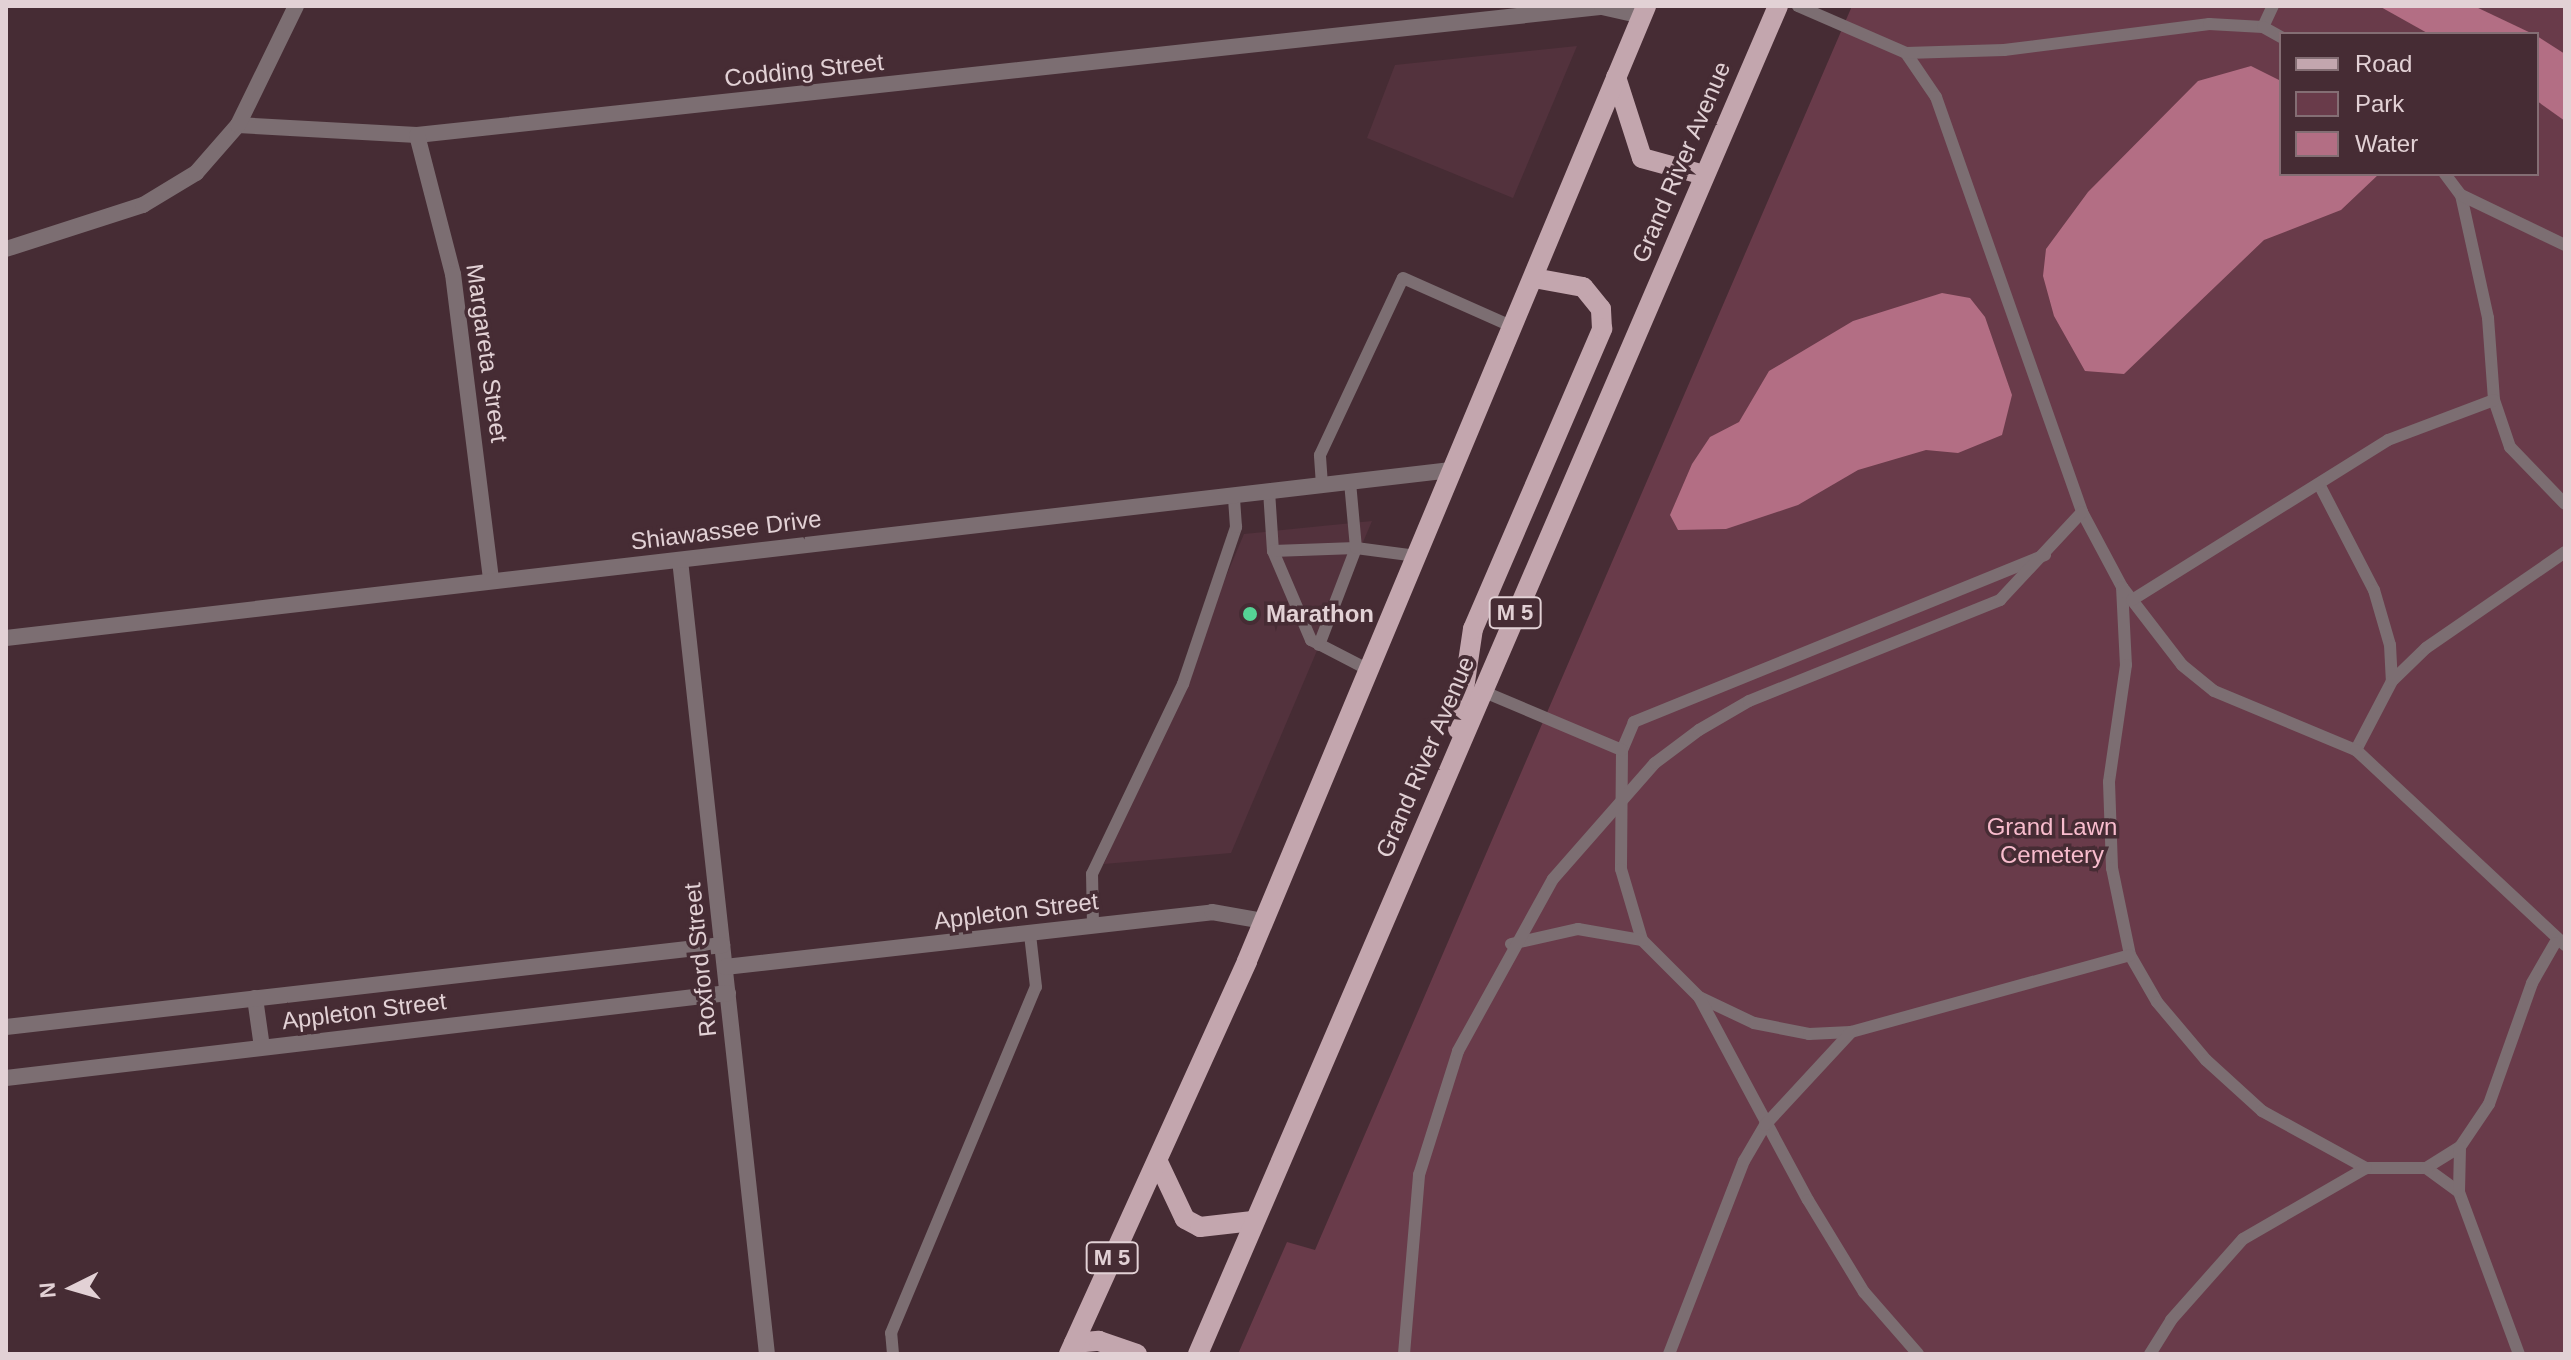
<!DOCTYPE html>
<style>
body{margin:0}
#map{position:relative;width:2571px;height:1360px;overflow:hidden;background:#462c34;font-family:Arial,sans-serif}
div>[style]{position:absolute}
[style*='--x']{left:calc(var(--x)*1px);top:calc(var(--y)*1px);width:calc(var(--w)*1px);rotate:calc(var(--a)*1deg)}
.built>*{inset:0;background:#53323d}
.green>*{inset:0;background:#693b4a}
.water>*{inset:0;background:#b36e84}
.service>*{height:12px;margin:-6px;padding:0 6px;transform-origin:6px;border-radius:6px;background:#7c6e72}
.minor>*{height:16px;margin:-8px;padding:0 8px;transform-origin:8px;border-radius:8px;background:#7c6e72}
.primary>*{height:20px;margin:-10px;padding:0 10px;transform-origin:10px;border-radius:10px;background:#c3a6ae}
.dots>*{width:22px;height:22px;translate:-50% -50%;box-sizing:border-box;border:4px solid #462c34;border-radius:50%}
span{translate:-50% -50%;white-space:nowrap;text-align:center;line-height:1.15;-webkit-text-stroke:7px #462c34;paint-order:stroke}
.shield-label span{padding:2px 6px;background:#462c34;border:2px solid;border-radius:6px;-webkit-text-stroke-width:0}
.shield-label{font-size:22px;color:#e2d1d5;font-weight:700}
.street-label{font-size:24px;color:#e2d1d5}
.poi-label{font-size:24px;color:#e2d1d5;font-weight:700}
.left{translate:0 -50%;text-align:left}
.park-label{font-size:24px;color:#f8bccd}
.frame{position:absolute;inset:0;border:8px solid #e2d1d5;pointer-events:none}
.legend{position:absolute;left:2279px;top:32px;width:260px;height:144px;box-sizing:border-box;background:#462c34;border:2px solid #846e74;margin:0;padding:10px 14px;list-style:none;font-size:24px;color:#e2d1d5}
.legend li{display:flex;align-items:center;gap:16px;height:40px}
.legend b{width:40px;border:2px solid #846e74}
.north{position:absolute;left:32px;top:1248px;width:80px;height:80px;-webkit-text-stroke:6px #462c34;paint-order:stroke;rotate:265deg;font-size:22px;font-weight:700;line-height:32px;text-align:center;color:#e2d1d5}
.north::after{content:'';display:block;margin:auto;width:28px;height:36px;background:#e2d1d5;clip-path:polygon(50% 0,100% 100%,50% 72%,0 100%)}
</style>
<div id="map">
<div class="built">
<div style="clip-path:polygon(1577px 46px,1513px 198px,1367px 138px,1395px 65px)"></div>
<div style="clip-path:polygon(1372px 521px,1231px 853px,1104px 864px,1244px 534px)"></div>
</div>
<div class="green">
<div style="clip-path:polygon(evenodd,1852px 6px,2565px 6px,2565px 1354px,1238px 1354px,1287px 1242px,1315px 1250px,1852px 6px,2281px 34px,2537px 34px,2537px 174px,2281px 174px,2281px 34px)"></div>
</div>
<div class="water">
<div style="clip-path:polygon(2379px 6px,2474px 6px,2533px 34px,2429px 34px)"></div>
<div style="clip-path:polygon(2537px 36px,2565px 54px,2565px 121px,2537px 101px)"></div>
<div style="clip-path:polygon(2251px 66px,2281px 81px,2281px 174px,2379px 174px,2341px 210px,2264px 240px,2124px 374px,2085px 371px,2054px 316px,2043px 276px,2046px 249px,2088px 192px,2198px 81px)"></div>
<div style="clip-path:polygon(1942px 293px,1970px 298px,1985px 317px,2012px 395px,2002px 435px,1958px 453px,1926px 450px,1858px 470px,1798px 505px,1726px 529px,1678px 530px,1670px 515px,1692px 464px,1710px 437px,1739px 422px,1769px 371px,1853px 321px)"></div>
</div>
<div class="service">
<div style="--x:1798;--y:6;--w:118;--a:23.5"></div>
<div style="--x:1906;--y:53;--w:53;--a:55.7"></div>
<div style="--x:1936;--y:97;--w:440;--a:70.6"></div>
<div style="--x:2082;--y:512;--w:85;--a:61.9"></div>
<div style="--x:2122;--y:587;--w:78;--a:87.1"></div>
<div style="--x:2126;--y:665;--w:118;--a:98.3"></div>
<div style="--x:2109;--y:782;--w:86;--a:88"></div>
<div style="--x:2112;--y:868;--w:89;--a:78.3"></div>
<div style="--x:2130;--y:955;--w:54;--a:60.1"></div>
<div style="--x:2157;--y:1002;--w:76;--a:49.8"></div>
<div style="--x:2206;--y:1060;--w:76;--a:42.3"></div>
<div style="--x:2262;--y:1111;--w:119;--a:28.7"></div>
<div style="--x:2366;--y:1168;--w:60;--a:0"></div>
<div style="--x:2426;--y:1168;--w:41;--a:36"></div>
<div style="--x:2459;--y:1192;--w:173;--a:69.7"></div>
<div style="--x:2263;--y:27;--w:23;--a:-65"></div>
<div style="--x:1906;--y:53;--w:98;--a:-1.8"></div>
<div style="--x:2004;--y:50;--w:207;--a:-7.2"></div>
<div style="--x:2209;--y:24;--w:54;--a:3.2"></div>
<div style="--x:2263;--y:27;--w:21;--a:29"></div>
<div style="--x:2445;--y:174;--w:26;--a:53"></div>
<div style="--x:2461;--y:195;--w:126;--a:77.6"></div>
<div style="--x:2488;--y:318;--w:82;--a:85.8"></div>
<div style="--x:2494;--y:400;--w:50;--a:71.2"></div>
<div style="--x:2510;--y:447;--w:79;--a:46"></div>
<div style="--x:2461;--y:195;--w:115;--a:25.7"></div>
<div style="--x:2319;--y:484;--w:119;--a:62.6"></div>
<div style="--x:2374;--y:590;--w:57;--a:73.8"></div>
<div style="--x:2390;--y:645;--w:36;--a:87"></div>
<div style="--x:2392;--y:681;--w:78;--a:117.6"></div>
<div style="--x:1322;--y:485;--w:30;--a:-94"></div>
<div style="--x:1320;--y:455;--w:195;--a:-64.9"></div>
<div style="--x:1403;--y:278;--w:120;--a:24"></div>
<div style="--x:1269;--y:491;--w:60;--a:86.2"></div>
<div style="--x:1273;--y:551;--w:97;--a:66.9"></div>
<div style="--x:1311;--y:640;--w:65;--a:27.3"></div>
<div style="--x:1273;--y:551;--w:83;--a:-2.1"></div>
<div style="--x:1356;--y:548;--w:61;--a:7.6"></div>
<div style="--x:2045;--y:555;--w:444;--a:157.9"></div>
<div style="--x:1634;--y:722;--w:30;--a:113"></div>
<div style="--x:1622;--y:750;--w:119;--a:90.5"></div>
<div style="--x:1621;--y:869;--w:74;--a:73.5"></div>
<div style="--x:1642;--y:940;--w:81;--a:45"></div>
<div style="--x:1699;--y:997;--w:61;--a:25.3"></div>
<div style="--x:1754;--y:1023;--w:56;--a:11.3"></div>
<div style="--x:1809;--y:1034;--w:42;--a:-2.7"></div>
<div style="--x:1851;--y:1032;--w:289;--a:-15.4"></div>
<div style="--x:2122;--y:587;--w:98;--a:52.4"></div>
<div style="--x:2182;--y:665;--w:41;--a:39.1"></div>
<div style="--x:2214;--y:691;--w:154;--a:22.6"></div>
<div style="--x:2356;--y:750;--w:286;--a:43"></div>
<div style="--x:2132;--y:600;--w:302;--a:-32"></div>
<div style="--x:2388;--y:440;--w:113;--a:-20.7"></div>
<div style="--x:1319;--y:645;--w:104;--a:-69.1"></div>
<div style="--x:1356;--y:548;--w:66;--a:-95.2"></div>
<div style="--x:2392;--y:681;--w:47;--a:-44.1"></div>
<div style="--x:2426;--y:648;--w:169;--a:-34.6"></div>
<div style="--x:1482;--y:691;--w:152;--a:22.9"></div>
<div style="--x:1093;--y:925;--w:51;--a:-91.1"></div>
<div style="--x:1092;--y:874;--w:211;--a:-64.4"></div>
<div style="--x:1183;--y:684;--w:166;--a:-71.3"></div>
<div style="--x:1236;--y:527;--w:31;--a:-94"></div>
<div style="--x:1511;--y:944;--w:69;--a:-12.6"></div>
<div style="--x:1578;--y:929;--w:65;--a:9.8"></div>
<div style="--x:1699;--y:997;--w:230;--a:61.8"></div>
<div style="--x:1808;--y:1200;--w:108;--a:58.7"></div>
<div style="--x:1864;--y:1292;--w:82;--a:48.9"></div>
<div style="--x:2426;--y:1168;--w:40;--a:-32"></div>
<div style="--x:2460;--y:1147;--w:52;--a:-56"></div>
<div style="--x:2489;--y:1104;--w:128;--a:-70.4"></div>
<div style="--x:2532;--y:983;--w:46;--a:-60.1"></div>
<div style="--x:2459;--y:1192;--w:45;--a:-88.7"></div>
<div style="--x:893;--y:1354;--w:21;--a:-95"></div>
<div style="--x:891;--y:1333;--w:375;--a:-67.3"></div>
<div style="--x:1036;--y:987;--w:53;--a:-96.5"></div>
<div style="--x:1404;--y:1354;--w:180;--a:-85.2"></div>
<div style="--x:1419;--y:1175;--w:130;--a:-72.5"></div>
<div style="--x:1458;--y:1051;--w:196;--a:-61.1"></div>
<div style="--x:1553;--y:879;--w:154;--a:-48.7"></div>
<div style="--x:1655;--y:763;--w:55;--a:-36.9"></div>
<div style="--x:1699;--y:730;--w:58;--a:-30.1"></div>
<div style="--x:1749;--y:701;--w:271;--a:-21.9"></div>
<div style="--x:2000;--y:600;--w:120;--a:-47"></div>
<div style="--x:1669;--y:1354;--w:207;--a:-68.8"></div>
<div style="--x:1744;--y:1161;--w:42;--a:-59.7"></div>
<div style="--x:1765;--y:1125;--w:127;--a:-47.2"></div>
<div style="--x:2150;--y:1354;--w:40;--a:-58"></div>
<div style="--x:2171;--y:1320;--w:108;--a:-48.4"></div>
<div style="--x:2243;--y:1239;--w:142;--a:-30"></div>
</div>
<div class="minor">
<div style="--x:238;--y:125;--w:179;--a:3.2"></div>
<div style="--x:417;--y:135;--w:1192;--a:-6.17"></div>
<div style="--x:1602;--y:7;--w:41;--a:12.7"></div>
<div style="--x:417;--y:135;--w:144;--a:75.5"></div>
<div style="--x:453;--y:274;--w:309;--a:82.9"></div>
<div style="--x:6;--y:249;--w:144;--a:-17.8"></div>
<div style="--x:143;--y:205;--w:62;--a:-31.1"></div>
<div style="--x:196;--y:173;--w:64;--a:-48.8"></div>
<div style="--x:238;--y:125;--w:132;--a:-64"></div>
<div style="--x:680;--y:560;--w:799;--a:83.75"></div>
<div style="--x:6;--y:638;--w:1455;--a:-6.63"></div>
<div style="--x:725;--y:967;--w:490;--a:-6.4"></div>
<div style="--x:1212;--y:912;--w:53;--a:9.8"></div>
<div style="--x:255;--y:998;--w:49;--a:81.9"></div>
<div style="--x:6;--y:1027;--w:721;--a:-6.53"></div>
<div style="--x:6;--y:1078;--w:727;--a:-6.71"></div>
</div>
<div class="primary">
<div style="--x:1616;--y:77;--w:85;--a:72.2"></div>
<div style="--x:1642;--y:158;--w:64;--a:15.3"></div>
<div style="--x:1458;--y:729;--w:101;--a:-81.5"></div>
<div style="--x:1473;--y:629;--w:327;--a:-66.7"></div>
<div style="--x:1602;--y:329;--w:20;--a:-93"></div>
<div style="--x:1601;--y:309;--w:28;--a:-129"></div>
<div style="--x:1583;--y:287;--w:50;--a:-169.6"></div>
<div style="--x:1158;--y:1162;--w:63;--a:64.7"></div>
<div style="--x:1185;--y:1219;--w:17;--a:28"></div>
<div style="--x:1200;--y:1227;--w:53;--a:-6.5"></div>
<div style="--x:1074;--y:1343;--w:25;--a:-5"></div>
<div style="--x:1099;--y:1341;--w:40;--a:18.9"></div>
<div style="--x:1069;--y:1354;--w:431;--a:-65.6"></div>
<div style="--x:1247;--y:961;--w:1035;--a:-67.32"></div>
<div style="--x:1198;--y:1354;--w:1467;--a:-66.72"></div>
</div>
<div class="dots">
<div style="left:1250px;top:614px;background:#55d395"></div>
</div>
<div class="shield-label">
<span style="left:1515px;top:613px">M 5</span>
<span style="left:1112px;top:1258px">M 5</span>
</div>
<div class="street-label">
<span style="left:804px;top:70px;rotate:-6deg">Codding Street</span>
<span style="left:1681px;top:162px;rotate:-67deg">Grand River Avenue</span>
<span style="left:487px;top:353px;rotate:82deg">Margareta Street</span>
<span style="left:726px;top:530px;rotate:-7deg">Shiawassee Drive</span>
<span style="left:1425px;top:757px;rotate:-67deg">Grand River Avenue</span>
<span style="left:1016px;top:911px;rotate:-7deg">Appleton Street</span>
<span style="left:700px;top:960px;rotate:-96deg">Roxford Street</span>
<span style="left:364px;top:1011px;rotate:-7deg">Appleton Street</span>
</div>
<div class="poi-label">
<span class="left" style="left:1266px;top:614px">Marathon</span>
</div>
<div class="park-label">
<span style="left:2052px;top:841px">Grand Lawn<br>Cemetery</span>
</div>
<div class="frame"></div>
<ul class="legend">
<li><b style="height:10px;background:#c3a6ae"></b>Road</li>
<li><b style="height:22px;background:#693b4a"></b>Park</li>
<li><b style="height:22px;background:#b36e84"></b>Water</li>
</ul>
<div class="north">N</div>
</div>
